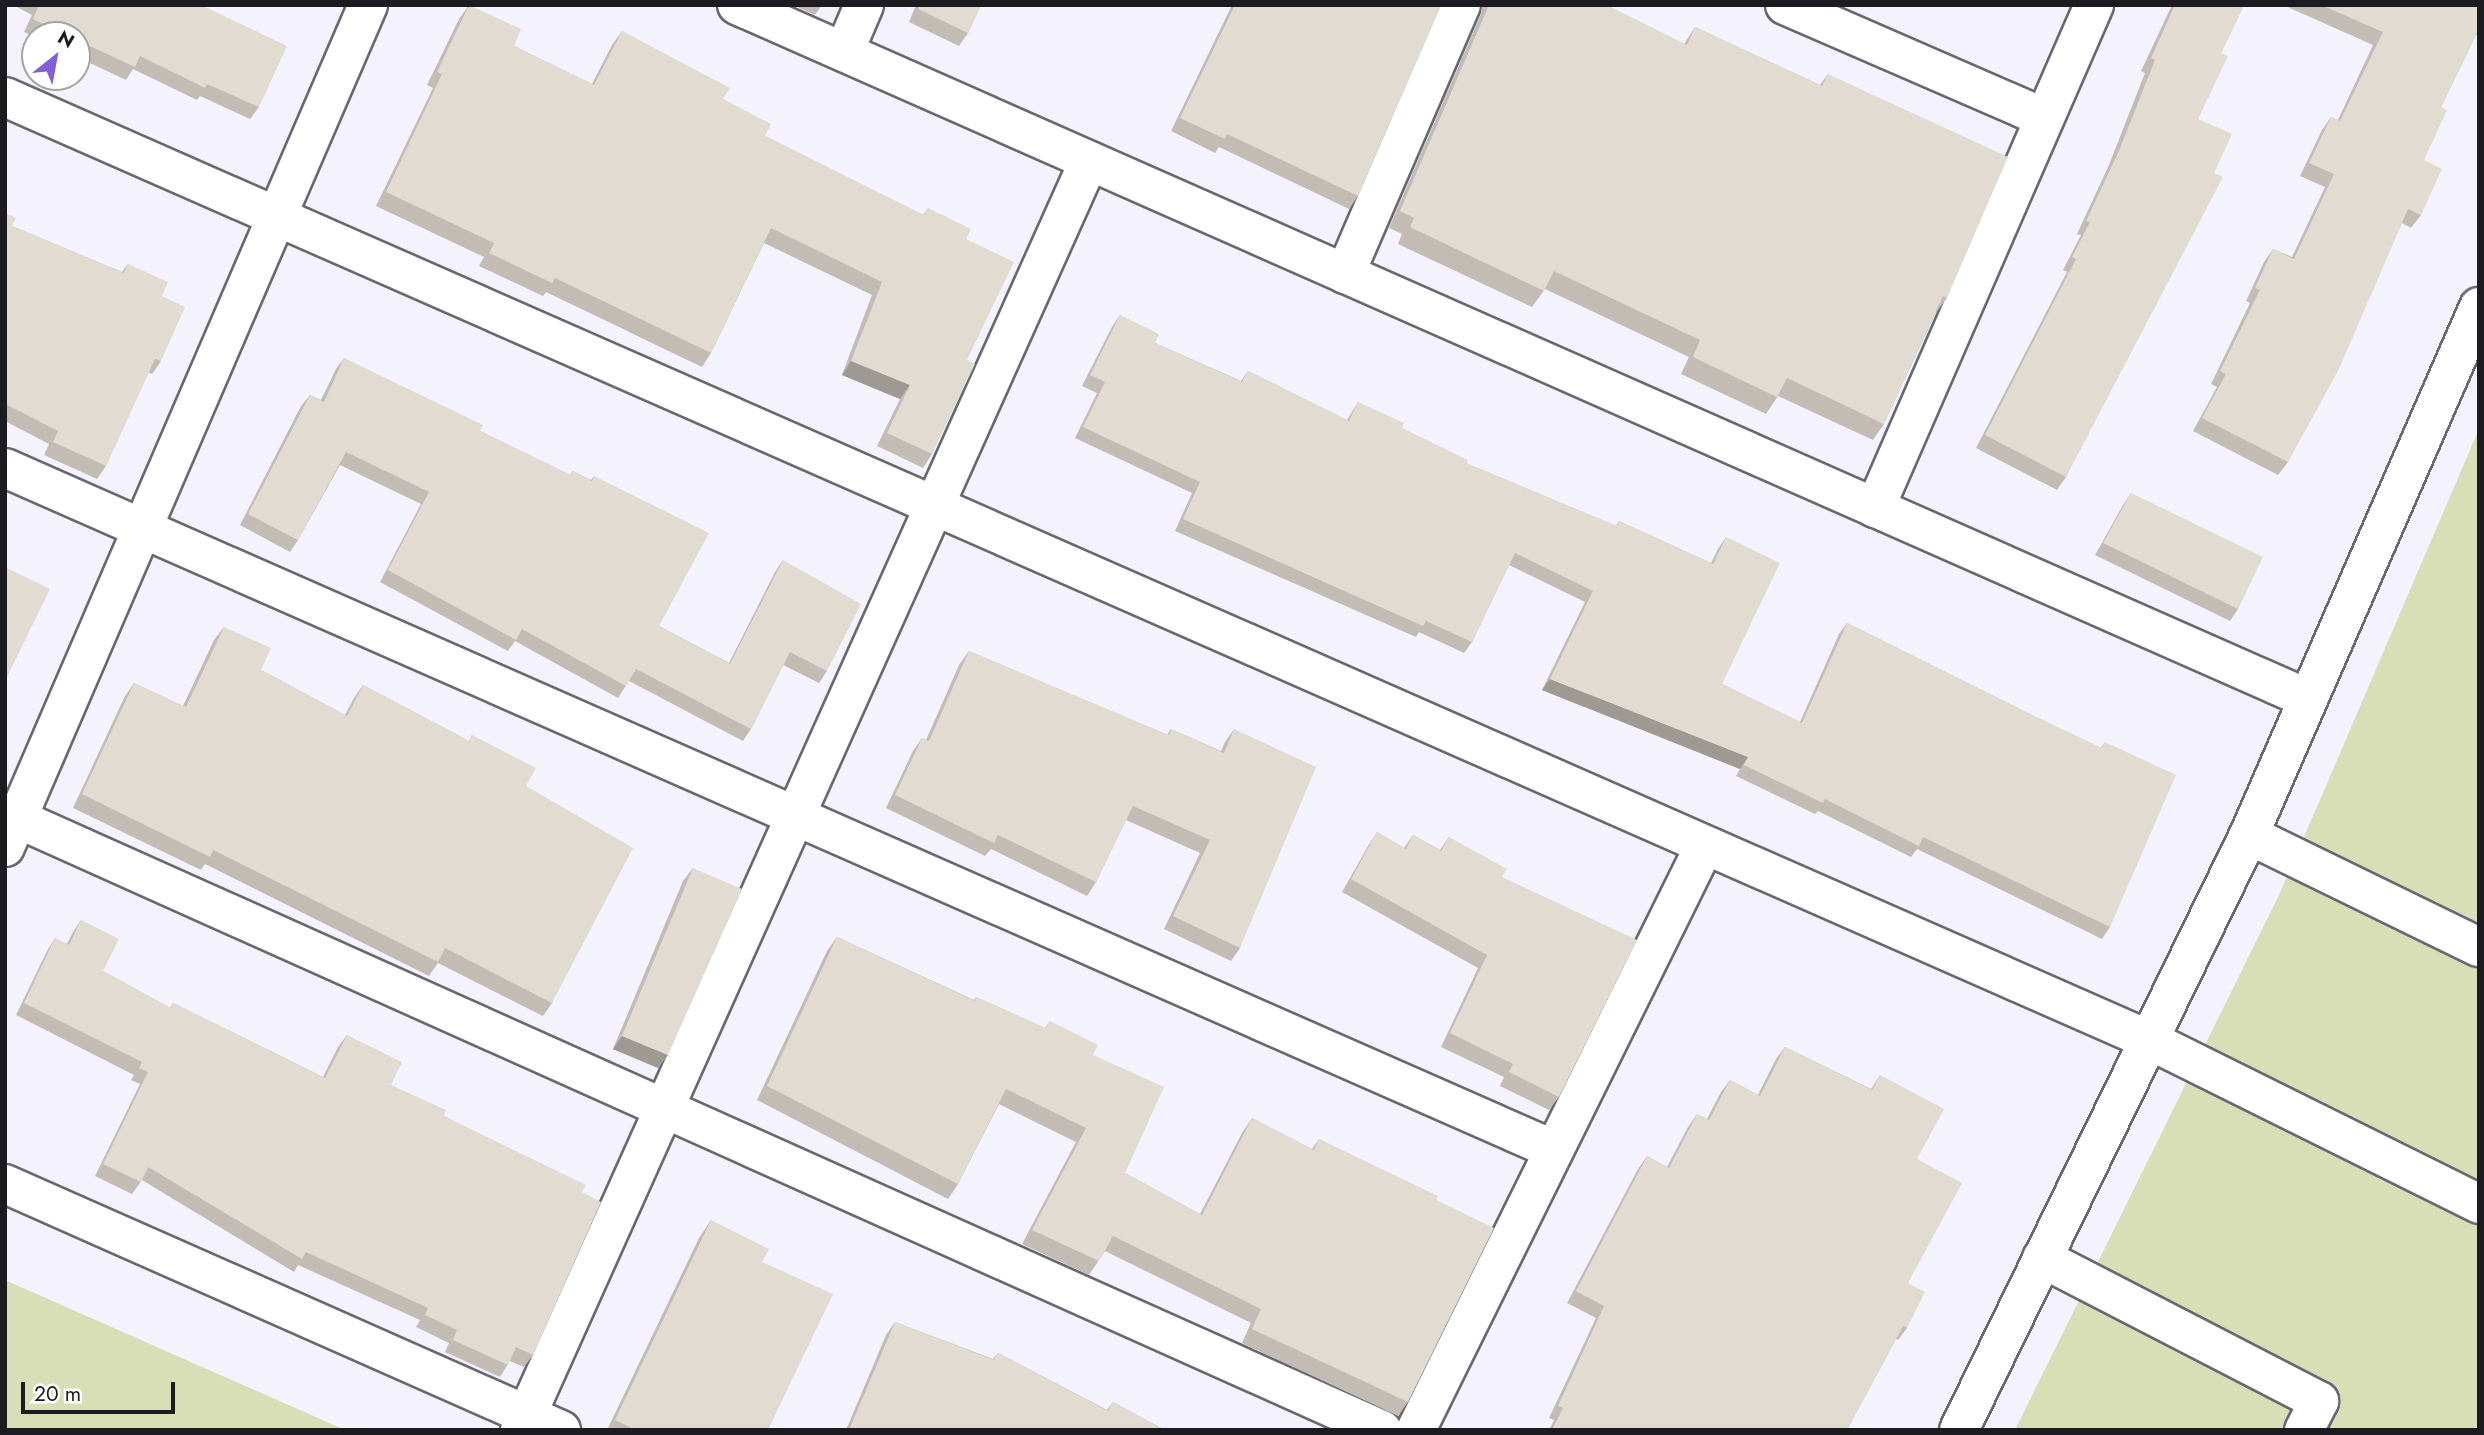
<!DOCTYPE html>
<style>
body{margin:0}
#map{position:relative;width:2484px;height:1435px;overflow:hidden;background:#f4f2fd;font-family:Jost,sans-serif}
div>[style]{position:absolute}
[style*='--x']{left:calc(var(--x)*1px);top:calc(var(--y)*1px);width:calc(var(--w)*1px);rotate:calc(var(--a)*1deg)}
.green>*{inset:0;background:#d8deb6}
.roads{filter:drop-shadow(2px 0 #696871) drop-shadow(-2px 0 #696871) drop-shadow(0 2px #696871) drop-shadow(0 -2px #696871)}
.minor>*{height:38px;margin:-19px;padding:0 19px;transform-origin:19px;border-radius:19px;background:#fff}
.wall>*{inset:0;background:#c2bcb5}
.shaded-wall>*{inset:0;background:#9e9993}
.building>*{inset:0;background:#e2dbd2}
span{translate:-50% -50%;white-space:nowrap;text-align:center;line-height:1.15;-webkit-text-stroke:7px #fff;paint-order:stroke}
.frame{position:absolute;inset:0;border:7px solid #1c1b1f;pointer-events:none}
.north{position:absolute;left:21px;top:21px;width:70px;height:70px;box-sizing:border-box;background:#fff;border:2px solid #a4a4a5;border-radius:50%;rotate:31deg;font-size:19px;font-weight:700;line-height:28px;text-align:center;color:#1c1b1f}
.north::after{content:'';display:block;margin:auto;width:24px;height:32px;background:#8360da;clip-path:polygon(50% 0,100% 100%,50% 72%,0 100%)}
.scale{position:absolute;left:21px;top:1382px;width:154px;height:32px;box-sizing:border-box;border:4px solid #1c1b1f;border-top:0;padding-left:9px;font-size:21px;line-height:24px;white-space:nowrap;color:#1c1b1f;-webkit-text-stroke:5px #fff;paint-order:stroke}
</style>
<div id="map">
<div class="green">
<div style="clip-path:polygon(2479px 429px,2479px 1430px,2015px 1430px,2280px 893px)"></div>
<div style="clip-path:polygon(5px 1280px,345px 1430px,5px 1430px)"></div>
</div>
<div class="roads">
<div class="minor">
<div style="--x:737;--y:5;--w:1717;--a:23.83"></div>
<div style="--x:1785;--y:5;--w:283;--a:23.5"></div>
<div style="--x:844;--y:52;--w:51;--a:-66.9"></div>
<div style="--x:5;--y:97;--w:2342;--a:23.74"></div>
<div style="--x:2149;--y:1040;--w:369;--a:26.4"></div>
<div style="--x:1345;--y:274;--w:293;--a:-66.7"></div>
<div style="--x:5;--y:468;--w:1692;--a:23.76"></div>
<div style="--x:1875;--y:508;--w:549;--a:-66.47"></div>
<div style="--x:5;--y:813;--w:1509;--a:24.14"></div>
<div style="--x:2249;--y:835;--w:256;--a:26"></div>
<div style="--x:5;--y:847;--w:917;--a:-66.68"></div>
<div style="--x:5;--y:1184;--w:608;--a:23.87"></div>
<div style="--x:2042;--y:1258;--w:312;--a:27.3"></div>
<div style="--x:2319;--y:1401;--w:33;--a:117"></div>
<div style="--x:520;--y:1430;--w:1391;--a:-65.85"></div>
<div style="--x:1416;--y:1430;--w:652;--a:-63.71"></div>
<div style="--x:1959;--y:1430;--w:662;--a:-64.02"></div>
<div style="--x:2249;--y:835;--w:576;--a:-66.46"></div>
</div>
</div>
<div class="wall">
<div style="clip-path:polygon(13px 5px,201px 5px,259px 107px,250px 119px,200px 96px,197px 100px,133px 69px,126px 80px,77px 57px,77px 35px,35px 35px,35px 37px,24px 32px,32px 15px)"></div>
<div style="clip-path:polygon(469px 5px,514px 46px,592px 84px,612px 45px,622px 31px,723px 99px,765px 136px,923px 215px,928px 208px,966px 239px,967px 360px,932px 454px,923px 468px,877px 446px,900px 399px,842px 375px,872px 295px,764px 243px,711px 353px,702px 367px,546px 292px,543px 296px,479px 266px,484px 257px,376px 206px,433px 88px,427px 85px,459px 19px)"></div>
<div style="clip-path:polygon(793px 5px,822px 5px,815px 15px)"></div>
<div style="clip-path:polygon(916px 5px,981px 5px,968px 33px,959px 46px,909px 22px)"></div>
<div style="clip-path:polygon(1232px 5px,1441px 5px,1358px 196px,1349px 209px,1219px 147px,1215px 153px,1171px 131px)"></div>
<div style="clip-path:polygon(1482px 5px,1606px 5px,1684px 44px,1695px 27px,1820px 85px,1828px 74px,1947px 298px,1935px 314px,1884px 424px,1873px 440px,1778px 396px,1766px 414px,1681px 374px,1689px 357px,1545px 289px,1532px 307px,1398px 244px,1402px 234px,1389px 228px,1481px 14px)"></div>
<div style="clip-path:polygon(2172px 5px,2244px 5px,2221px 53px,2198px 119px,2066px 477px,2057px 490px,1976px 448px,2067px 272px,2063px 270px,2081px 235px,2077px 234px,2109px 165px,2145px 73px,2141px 71px)"></div>
<div style="clip-path:polygon(2283px 5px,2479px 5px,2479px 36px,2476px 35px,2441px 107px,2424px 160px,2421px 215px,2411px 228px,2402px 223px,2288px 462px,2278px 475px,2193px 431px,2217px 387px,2211px 384px,2250px 303px,2246px 301px,2264px 262px,2273px 249px,2292px 257px,2325px 187px,2300px 176px,2322px 130px,2331px 117px,2338px 120px,2373px 45px)"></div>
<div style="clip-path:polygon(5px 213px,12px 226px,122px 272px,128px 264px,162px 296px,161px 361px,152px 374px,148px 372px,106px 466px,97px 479px,44px 455px,49px 444px,5px 421px)"></div>
<div style="clip-path:polygon(1120px 315px,1155px 343px,1241px 381px,1248px 371px,1347px 420px,1358px 402px,1402px 428px,1466px 463px,1616px 526px,1619px 521px,1711px 563px,1718px 549px,1726px 537px,1722px 684px,1800px 722px,1839px 634px,1847px 623px,2040px 719px,2101px 748px,2105px 742px,2110px 927px,2102px 939px,1917px 849px,1911px 857px,1818px 811px,1815px 814px,1736px 776px,1740px 769px,1542px 690px,1585px 602px,1509px 565px,1472px 642px,1464px 653px,1419px 632px,1416px 637px,1175px 531px,1192px 493px,1075px 438px,1097px 393px,1082px 386px,1112px 327px)"></div>
<div style="clip-path:polygon(344px 358px,480px 431px,570px 475px,573px 471px,591px 480px,594px 476px,659px 626px,729px 663px,775px 572px,783px 560px,827px 671px,819px 683px,783px 665px,751px 729px,743px 741px,629px 681px,618px 698px,515px 641px,508px 651px,380px 582px,421px 504px,340px 465px,298px 540px,290px 552px,240px 525px,301px 406px,310px 395px,321px 400px,336px 369px)"></div>
<div style="clip-path:polygon(2131px 493px,2238px 609px,2230px 621px,2095px 555px,2123px 505px)"></div>
<div style="clip-path:polygon(224px 627px,261px 670px,345px 715px,354px 698px,363px 685px,469px 741px,472px 735px,526px 786px,552px 1003px,543px 1016px,438px 963px,429px 976px,205px 864px,201px 870px,73px 808px,125px 696px,134px 683px,183px 706px,214px 640px)"></div>
<div style="clip-path:polygon(969px 651px,1167px 735px,1171px 729px,1221px 751px,1225px 742px,1234px 729px,1240px 948px,1231px 961px,1164px 929px,1200px 853px,1126px 820px,1096px 882px,1087px 896px,991px 849px,985px 856px,886px 808px,913px 751px,922px 738px,926px 740px,959px 665px)"></div>
<div style="clip-path:polygon(1377px 832px,1404px 848px,1413px 835px,1440px 850px,1449px 837px,1502px 877px,1559px 1097px,1549px 1110px,1500px 1086px,1504px 1077px,1441px 1047px,1478px 968px,1342px 892px,1368px 846px)"></div>
<div style="clip-path:polygon(693px 868px,668px 1055px,658px 1068px,613px 1049px,683px 881px)"></div>
<div style="clip-path:polygon(81px 920px,103px 971px,170px 1008px,173px 1003px,323px 1077px,338px 1047px,347px 1035px,391px 1085px,444px 1116px,582px 1192px,533px 1355px,524px 1367px,510px 1361px,500px 1377px,445px 1352px,449px 1343px,416px 1327px,420px 1320px,298px 1265px,294px 1272px,142px 1180px,132px 1194px,95px 1176px,140px 1084px,131px 1080px,134px 1075px,16px 1015px,47px 951px,55px 938px,67px 944px,73px 932px)"></div>
<div style="clip-path:polygon(837px 937px,974px 1000px,976px 997px,1045px 1028px,1050px 1021px,1093px 1055px,1125px 1173px,1200px 1214px,1242px 1133px,1252px 1118px,1312px 1149px,1319px 1139px,1436px 1200px,1408px 1402px,1398px 1416px,1242px 1343px,1251px 1323px,1105px 1251px,1089px 1275px,1022px 1244px,1076px 1142px,999px 1104px,958px 1184px,948px 1199px,757px 1100px,827px 951px)"></div>
<div style="clip-path:polygon(1785px 1047px,1871px 1089px,1880px 1075px,1917px 1159px,1908px 1283px,1907px 1328px,1898px 1340px,1896px 1339px,1847px 1430px,1549px 1430px,1554px 1420px,1549px 1418px,1596px 1318px,1567px 1303px,1638px 1169px,1647px 1156px,1667px 1167px,1688px 1127px,1697px 1114px,1707px 1119px,1721px 1092px,1730px 1080px,1758px 1095px,1776px 1059px)"></div>
<div style="clip-path:polygon(711px 1220px,768px 1430px,607px 1430px,699px 1238px)"></div>
<div style="clip-path:polygon(895px 1322px,993px 1359px,998px 1353px,1107px 1410px,1113px 1402px,1165px 1430px,846px 1430px,886px 1335px)"></div>
</div>
<div class="shaded-wall">
<div style="clip-path:polygon(851px 361px,910px 385px,900px 399px,842px 375px)"></div>
<div style="clip-path:polygon(1550px 679px,1748px 757px,1740px 769px,1542px 690px)"></div>
<div style="clip-path:polygon(622px 1036px,668px 1055px,658px 1068px,613px 1049px)"></div>
</div>
<div class="building">
<div style="clip-path:polygon(39px 5px,201px 5px,287px 46px,259px 107px,207px 84px,205px 88px,140px 56px,135px 67px,77px 40px,77px 35px,66px 35px,33px 19px)"></div>
<div style="clip-path:polygon(469px 5px,521px 29px,514px 46px,594px 85px,622px 31px,730px 88px,723px 99px,771px 124px,765px 136px,924px 215px,928px 208px,971px 229px,966px 239px,1014px 262px,967px 360px,975px 364px,932px 454px,887px 433px,910px 385px,851px 361px,882px 282px,771px 228px,711px 353px,555px 278px,552px 283px,489px 253px,494px 243px,386px 192px,442px 74px,437px 72px)"></div>
<div style="clip-path:polygon(920px 5px,981px 5px,968px 33px,918px 9px)"></div>
<div style="clip-path:polygon(1235px 5px,1441px 5px,1358px 196px,1227px 134px,1225px 139px,1180px 118px)"></div>
<div style="clip-path:polygon(1489px 5px,1606px 5px,1687px 45px,1695px 27px,1822px 86px,1828px 74px,2008px 157px,1947px 298px,1943px 296px,1884px 424px,1787px 378px,1777px 397px,1693px 357px,1700px 340px,1554px 271px,1544px 291px,1410px 227px,1414px 218px,1400px 211px)"></div>
<div style="clip-path:polygon(2175px 5px,2244px 5px,2221px 53px,2228px 56px,2198px 119px,2232px 134px,2214px 173px,2223px 177px,2066px 477px,1985px 435px,2076px 259px,2072px 257px,2090px 222px,2086px 221px,2118px 153px,2155px 60px,2151px 58px)"></div>
<div style="clip-path:polygon(2321px 5px,2479px 5px,2479px 29px,2441px 107px,2447px 110px,2424px 160px,2442px 169px,2421px 215px,2408px 209px,2339px 369px,2288px 462px,2202px 418px,2226px 374px,2220px 371px,2260px 290px,2255px 288px,2273px 249px,2294px 259px,2334px 174px,2309px 163px,2331px 117px,2340px 121px,2383px 32px)"></div>
<div style="clip-path:polygon(5px 213px,16px 218px,12px 226px,124px 273px,128px 264px,168px 282px,162px 296px,185px 307px,161px 361px,155px 359px,106px 466px,53px 442px,58px 431px,5px 404px)"></div>
<div style="clip-path:polygon(1120px 315px,1159px 334px,1155px 343px,1242px 382px,1248px 371px,1349px 421px,1358px 402px,1404px 423px,1402px 428px,1468px 460px,1466px 463px,1617px 526px,1619px 521px,1713px 564px,1726px 537px,1780px 563px,1722px 684px,1802px 723px,1847px 623px,2040px 719px,2102px 748px,2105px 742px,2176px 775px,2110px 927px,1923px 837px,1919px 846px,1825px 799px,1823px 803px,1744px 765px,1748px 757px,1550px 679px,1593px 591px,1515px 553px,1472px 642px,1426px 621px,1423px 626px,1183px 519px,1200px 482px,1083px 427px,1105px 382px,1090px 375px)"></div>
<div style="clip-path:polygon(344px 358px,483px 425px,480px 431px,571px 475px,573px 471px,592px 481px,594px 476px,709px 533px,659px 626px,730px 664px,783px 560px,861px 604px,827px 671px,790px 652px,751px 729px,636px 669px,626px 686px,522px 629px,516px 640px,388px 570px,429px 492px,346px 452px,298px 540px,248px 514px,310px 395px,324px 402px)"></div>
<div style="clip-path:polygon(2131px 493px,2263px 557px,2238px 609px,2103px 543px)"></div>
<div style="clip-path:polygon(5px 567px,50px 589px,5px 681px)"></div>
<div style="clip-path:polygon(224px 627px,271px 648px,261px 670px,347px 716px,363px 685px,469px 741px,472px 735px,536px 768px,526px 786px,633px 848px,552px 1003px,445px 948px,438px 962px,213px 850px,210px 857px,82px 794px,134px 683px,186px 707px)"></div>
<div style="clip-path:polygon(969px 651px,1169px 735px,1171px 729px,1224px 753px,1234px 729px,1316px 767px,1240px 948px,1173px 916px,1210px 840px,1133px 806px,1096px 882px,998px 835px,994px 843px,895px 795px,922px 738px,929px 741px)"></div>
<div style="clip-path:polygon(1377px 832px,1406px 849px,1413px 835px,1441px 851px,1449px 837px,1507px 869px,1502px 877px,1637px 940px,1559px 1097px,1509px 1072px,1513px 1064px,1450px 1033px,1487px 955px,1351px 879px)"></div>
<div style="clip-path:polygon(693px 868px,742px 889px,668px 1055px,622px 1036px)"></div>
<div style="clip-path:polygon(81px 920px,119px 939px,103px 971px,171px 1008px,173px 1003px,325px 1078px,347px 1035px,402px 1062px,391px 1085px,446px 1110px,444px 1116px,586px 1185px,582px 1192px,601px 1202px,533px 1355px,516px 1347px,508px 1365px,453px 1340px,457px 1330px,425px 1315px,428px 1308px,306px 1252px,302px 1259px,148px 1167px,141px 1182px,103px 1164px,148px 1072px,139px 1068px,142px 1062px,24px 1003px,55px 938px,69px 945px)"></div>
<div style="clip-path:polygon(837px 937px,975px 1001px,976px 997px,1046px 1028px,1050px 1021px,1098px 1045px,1093px 1055px,1164px 1087px,1125px 1173px,1202px 1215px,1252px 1118px,1314px 1150px,1319px 1139px,1438px 1196px,1436px 1200px,1494px 1228px,1408px 1402px,1252px 1329px,1261px 1309px,1113px 1236px,1099px 1261px,1032px 1230px,1086px 1128px,1006px 1089px,958px 1184px,767px 1086px)"></div>
<div style="clip-path:polygon(1785px 1047px,1872px 1090px,1880px 1075px,1944px 1109px,1917px 1159px,1962px 1183px,1908px 1283px,1925px 1292px,1907px 1328px,1903px 1326px,1847px 1430px,1552px 1430px,1563px 1408px,1558px 1406px,1604px 1306px,1576px 1291px,1647px 1156px,1669px 1168px,1697px 1114px,1709px 1120px,1730px 1080px,1760px 1096px)"></div>
<div style="clip-path:polygon(711px 1220px,769px 1249px,762px 1262px,833px 1294px,768px 1430px,636px 1430px,615px 1420px)"></div>
<div style="clip-path:polygon(895px 1322px,994px 1360px,998px 1353px,1108px 1411px,1113px 1402px,1165px 1430px,849px 1430px)"></div>
</div>
<div class="frame"></div>
<div class="north">N</div>
<div class="scale">20 m</div>
</div>
